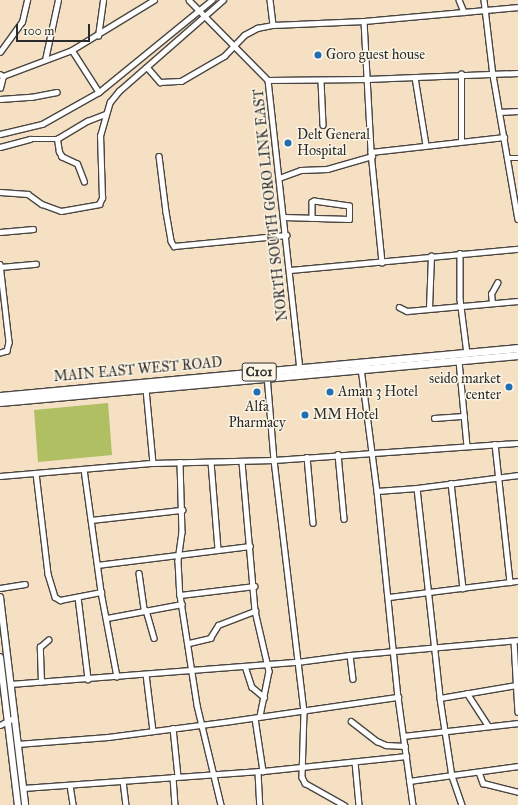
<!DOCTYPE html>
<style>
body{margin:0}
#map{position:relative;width:518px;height:805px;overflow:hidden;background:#f5e0c3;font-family:"IM FELL Great Primer",serif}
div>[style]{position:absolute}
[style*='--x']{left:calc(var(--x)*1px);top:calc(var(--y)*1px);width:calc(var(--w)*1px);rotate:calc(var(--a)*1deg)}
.green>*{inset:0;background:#afbf62}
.roads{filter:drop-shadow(1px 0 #494642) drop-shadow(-1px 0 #494642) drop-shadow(0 1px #494642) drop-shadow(0 -1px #494642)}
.street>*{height:4.5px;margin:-2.25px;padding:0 2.25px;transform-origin:2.25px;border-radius:2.25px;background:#fff}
.secondary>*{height:6px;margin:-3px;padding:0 3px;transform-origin:3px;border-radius:3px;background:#fff}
.primary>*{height:7px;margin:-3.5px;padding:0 3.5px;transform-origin:3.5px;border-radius:3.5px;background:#fff}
.dots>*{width:11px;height:11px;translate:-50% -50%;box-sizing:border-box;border:2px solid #fcf5e5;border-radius:50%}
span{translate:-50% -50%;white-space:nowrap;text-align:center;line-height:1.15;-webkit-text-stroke:3px #fcf5e5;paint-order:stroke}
.shield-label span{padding:1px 3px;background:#fcf5e5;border:1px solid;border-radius:3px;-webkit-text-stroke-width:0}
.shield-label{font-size:13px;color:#2b2b2b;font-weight:700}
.poi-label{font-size:14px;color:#2b2b2b}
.left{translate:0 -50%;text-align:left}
.right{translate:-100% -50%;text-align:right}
.street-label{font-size:14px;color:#2b2b2b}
.scale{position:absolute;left:16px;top:24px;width:74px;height:18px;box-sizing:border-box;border:2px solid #2b2b2b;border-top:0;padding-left:5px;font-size:12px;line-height:14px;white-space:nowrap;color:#2b2b2b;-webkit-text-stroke:3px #fcf5e5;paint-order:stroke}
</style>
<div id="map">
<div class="green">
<div style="clip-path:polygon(108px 403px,112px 455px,38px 462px,34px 410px)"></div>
</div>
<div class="roads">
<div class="street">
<div style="--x:189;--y:0;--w:112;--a:45.4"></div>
<div style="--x:268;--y:80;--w:292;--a:83.7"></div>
<div style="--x:270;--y:0;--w:25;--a:83"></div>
<div style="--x:459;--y:0;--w:13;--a:67"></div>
<div style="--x:484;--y:0;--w:76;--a:83.2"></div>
<div style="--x:493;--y:75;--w:146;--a:80.2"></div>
<div style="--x:364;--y:21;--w:131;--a:86.9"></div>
<div style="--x:371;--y:152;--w:111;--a:84.3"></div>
<div style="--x:98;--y:36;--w:36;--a:-82"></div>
<div style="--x:72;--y:50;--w:50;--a:57.3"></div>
<div style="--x:0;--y:52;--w:37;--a:-54"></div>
<div style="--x:22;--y:22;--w:23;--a:-77"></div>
<div style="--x:45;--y:60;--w:61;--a:-77.8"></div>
<div style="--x:147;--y:67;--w:20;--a:49"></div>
<div style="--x:160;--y:82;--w:21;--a:-3"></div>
<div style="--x:181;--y:81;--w:50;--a:-30.2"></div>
<div style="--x:224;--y:56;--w:29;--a:-46"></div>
<div style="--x:244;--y:35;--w:15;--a:-28"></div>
<div style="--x:257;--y:28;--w:16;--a:-11"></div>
<div style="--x:273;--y:25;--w:91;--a:-2.5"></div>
<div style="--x:364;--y:21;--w:155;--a:-5.2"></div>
<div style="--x:0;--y:74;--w:4;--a:34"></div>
<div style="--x:3;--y:76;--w:74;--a:-20.6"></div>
<div style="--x:72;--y:50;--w:96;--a:-31.4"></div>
<div style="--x:415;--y:77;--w:69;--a:80.8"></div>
<div style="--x:268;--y:80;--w:99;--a:-0.6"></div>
<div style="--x:367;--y:79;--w:151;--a:-2.3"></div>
<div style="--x:321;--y:81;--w:44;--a:87.4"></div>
<div style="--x:0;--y:88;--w:12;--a:-76"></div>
<div style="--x:0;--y:99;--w:31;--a:-4"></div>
<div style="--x:31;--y:97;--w:26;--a:-11"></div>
<div style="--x:499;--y:112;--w:19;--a:-3"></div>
<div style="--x:0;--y:134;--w:43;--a:-13.4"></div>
<div style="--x:42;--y:124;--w:65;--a:-29.3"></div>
<div style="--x:99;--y:92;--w:146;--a:-39.2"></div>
<div style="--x:461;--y:141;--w:67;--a:-90"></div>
<div style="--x:0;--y:147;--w:31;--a:-15"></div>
<div style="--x:30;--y:139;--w:27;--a:0"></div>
<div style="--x:371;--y:152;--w:134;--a:-6.4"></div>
<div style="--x:159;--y:156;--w:56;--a:82.9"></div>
<div style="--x:166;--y:212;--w:29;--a:80"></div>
<div style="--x:171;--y:241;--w:6;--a:59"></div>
<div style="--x:174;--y:246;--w:113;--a:-5.6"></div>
<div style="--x:509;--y:158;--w:9;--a:0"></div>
<div style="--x:279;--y:178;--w:23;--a:-20"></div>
<div style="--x:301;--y:170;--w:26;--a:-2"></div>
<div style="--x:327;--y:169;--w:47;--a:-16.1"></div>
<div style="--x:84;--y:182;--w:19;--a:-111"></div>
<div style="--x:77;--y:164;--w:17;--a:-155"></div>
<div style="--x:62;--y:157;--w:6;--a:-121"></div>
<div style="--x:59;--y:152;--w:13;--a:-99"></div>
<div style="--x:57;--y:139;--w:35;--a:-31"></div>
<div style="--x:87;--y:121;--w:19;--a:-21"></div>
<div style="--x:0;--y:192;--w:28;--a:4"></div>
<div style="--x:28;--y:194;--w:17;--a:36"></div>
<div style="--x:42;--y:204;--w:20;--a:20"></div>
<div style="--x:61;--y:211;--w:39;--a:-10"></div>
<div style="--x:99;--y:204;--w:7;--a:-63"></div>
<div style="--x:102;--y:198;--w:62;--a:-91.8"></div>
<div style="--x:100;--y:136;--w:35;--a:-74"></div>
<div style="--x:110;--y:102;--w:14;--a:-51"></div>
<div style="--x:119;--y:91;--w:138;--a:-41.2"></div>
<div style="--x:284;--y:217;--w:65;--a:1.8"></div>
<div style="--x:349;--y:219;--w:13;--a:-90"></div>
<div style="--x:349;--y:206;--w:35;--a:-172"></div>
<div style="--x:314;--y:201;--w:2;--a:153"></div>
<div style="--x:312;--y:202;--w:16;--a:90"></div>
<div style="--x:0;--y:232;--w:33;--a:-5"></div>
<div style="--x:460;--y:253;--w:46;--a:90"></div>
<div style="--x:460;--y:299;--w:55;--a:82.7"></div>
<div style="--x:0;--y:264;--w:79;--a:83.4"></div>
<div style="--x:9;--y:342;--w:9;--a:103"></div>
<div style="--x:7;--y:351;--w:7;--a:164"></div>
<div style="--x:0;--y:267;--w:36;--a:-5"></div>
<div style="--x:290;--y:270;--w:229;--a:-5.3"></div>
<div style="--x:492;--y:303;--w:9;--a:-96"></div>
<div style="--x:491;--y:294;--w:13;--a:-61"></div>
<div style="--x:399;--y:307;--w:9;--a:27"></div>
<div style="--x:407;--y:311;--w:111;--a:-5.1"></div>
<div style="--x:429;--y:308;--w:52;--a:-87.8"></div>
<div style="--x:459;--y:361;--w:85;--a:84.6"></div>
<div style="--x:361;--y:368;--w:124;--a:82.6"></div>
<div style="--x:377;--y:491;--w:207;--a:84.2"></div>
<div style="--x:398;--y:697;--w:109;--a:82.1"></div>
<div style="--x:267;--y:375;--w:85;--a:85.3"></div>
<div style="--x:274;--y:460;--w:254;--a:83.2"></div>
<div style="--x:304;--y:712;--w:65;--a:91.8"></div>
<div style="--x:302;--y:777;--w:7;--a:63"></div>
<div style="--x:305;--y:783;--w:45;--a:29.4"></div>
<div style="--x:146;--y:389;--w:74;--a:84.6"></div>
<div style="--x:434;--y:418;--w:30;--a:-4"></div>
<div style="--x:495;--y:444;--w:139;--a:83.8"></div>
<div style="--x:338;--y:454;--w:65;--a:84.7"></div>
<div style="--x:307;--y:457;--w:66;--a:84.8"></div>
<div style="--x:180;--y:462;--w:70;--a:88.4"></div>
<div style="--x:182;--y:532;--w:29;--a:98"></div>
<div style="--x:178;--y:561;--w:34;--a:87"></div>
<div style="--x:180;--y:595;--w:111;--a:81.2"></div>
<div style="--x:197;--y:705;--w:103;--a:76.5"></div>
<div style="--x:211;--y:462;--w:87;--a:85.4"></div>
<div style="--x:242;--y:462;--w:150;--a:85"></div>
<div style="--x:255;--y:611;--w:62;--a:76.9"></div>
<div style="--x:269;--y:671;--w:46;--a:101.3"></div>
<div style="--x:84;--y:469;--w:124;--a:82.1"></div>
<div style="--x:101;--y:592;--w:86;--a:79.3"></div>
<div style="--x:36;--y:473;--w:102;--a:83.2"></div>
<div style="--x:48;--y:574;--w:24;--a:73"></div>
<div style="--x:55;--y:597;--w:6;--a:31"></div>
<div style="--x:60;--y:600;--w:42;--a:-11"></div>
<div style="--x:0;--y:476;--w:154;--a:-4.9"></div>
<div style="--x:153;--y:463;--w:121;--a:-1.4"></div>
<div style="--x:274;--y:460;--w:245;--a:-4"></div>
<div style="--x:451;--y:483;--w:106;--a:83.5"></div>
<div style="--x:417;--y:488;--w:211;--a:83.7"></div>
<div style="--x:440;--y:698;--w:79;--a:81.3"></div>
<div style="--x:452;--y:776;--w:31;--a:71"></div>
<div style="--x:377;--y:491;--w:40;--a:-4.3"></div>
<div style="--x:417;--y:488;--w:102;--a:-7.3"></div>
<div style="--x:91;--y:520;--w:92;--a:-6.3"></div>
<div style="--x:97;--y:565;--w:154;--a:-7.1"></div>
<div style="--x:139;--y:573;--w:37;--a:82"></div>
<div style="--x:0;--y:588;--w:25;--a:-9"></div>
<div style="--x:180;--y:595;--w:75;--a:-6.9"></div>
<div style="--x:78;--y:597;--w:83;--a:83"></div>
<div style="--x:389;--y:597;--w:130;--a:-7.1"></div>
<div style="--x:146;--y:610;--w:29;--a:74"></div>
<div style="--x:107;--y:618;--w:76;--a:-10.6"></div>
<div style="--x:514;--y:641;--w:71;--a:86.8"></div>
<div style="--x:189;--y:643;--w:22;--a:-13"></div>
<div style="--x:210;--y:638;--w:15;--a:-58"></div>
<div style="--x:218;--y:625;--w:40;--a:-21"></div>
<div style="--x:350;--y:655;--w:24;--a:83"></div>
<div style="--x:245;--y:666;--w:22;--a:72"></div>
<div style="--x:252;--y:687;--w:16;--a:40"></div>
<div style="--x:146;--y:674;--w:57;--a:83"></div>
<div style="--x:41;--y:682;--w:35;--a:-92"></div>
<div style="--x:40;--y:647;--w:11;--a:-41"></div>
<div style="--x:10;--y:684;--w:288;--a:-4.4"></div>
<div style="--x:297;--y:662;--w:53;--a:-7.5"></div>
<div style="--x:350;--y:655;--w:169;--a:-5.1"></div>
<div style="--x:467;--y:693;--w:38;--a:57"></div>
<div style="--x:440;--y:698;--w:77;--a:-9.7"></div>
<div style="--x:255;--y:718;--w:54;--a:81.4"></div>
<div style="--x:351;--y:721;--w:33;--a:38"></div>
<div style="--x:377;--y:741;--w:10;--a:24"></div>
<div style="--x:386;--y:745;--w:19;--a:3"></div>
<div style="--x:0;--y:725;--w:16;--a:-27"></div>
<div style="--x:173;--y:728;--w:48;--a:84.1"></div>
<div style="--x:403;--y:736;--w:116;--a:-6.4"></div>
<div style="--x:17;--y:744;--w:91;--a:-4.4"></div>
<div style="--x:108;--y:737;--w:124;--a:-7.4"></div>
<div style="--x:231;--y:721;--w:169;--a:-8.2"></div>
<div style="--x:355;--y:762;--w:43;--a:84.7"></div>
<div style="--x:258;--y:772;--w:33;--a:87"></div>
<div style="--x:479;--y:772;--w:12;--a:70"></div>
<div style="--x:483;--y:783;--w:36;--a:14"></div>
<div style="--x:173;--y:777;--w:28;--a:86"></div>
<div style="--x:123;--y:781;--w:24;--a:83"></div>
<div style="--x:409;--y:781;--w:110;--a:-7.8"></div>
<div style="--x:70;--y:785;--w:20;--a:81"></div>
<div style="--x:23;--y:788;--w:241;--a:-4.1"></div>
<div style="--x:263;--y:771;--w:144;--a:-6"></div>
</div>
<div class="secondary">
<div style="--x:0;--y:597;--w:209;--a:83.1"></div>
<div style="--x:0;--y:657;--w:149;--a:83.1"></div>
</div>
<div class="primary">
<div style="--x:0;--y:396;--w:520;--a:-5.29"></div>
<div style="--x:0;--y:402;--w:520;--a:-5.18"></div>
</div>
</div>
<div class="dots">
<div style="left:318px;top:55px;background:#1f6fb2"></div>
<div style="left:288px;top:143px;background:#1f6fb2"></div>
<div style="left:509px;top:387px;background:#1f6fb2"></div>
<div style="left:257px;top:392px;background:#1f6fb2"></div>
<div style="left:330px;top:392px;background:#1f6fb2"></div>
<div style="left:305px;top:415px;background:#1f6fb2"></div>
</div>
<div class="shield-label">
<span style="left:259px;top:372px">C101</span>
</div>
<div class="poi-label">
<span class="left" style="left:326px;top:55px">Goro guest house</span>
<span class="left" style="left:297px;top:143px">Delt General<br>Hospital</span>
<span class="right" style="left:501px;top:387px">seido market<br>center</span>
<span class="left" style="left:338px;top:392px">Aman 3 Hotel</span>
<span style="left:257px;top:415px">Alfa<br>Pharmacy</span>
<span class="left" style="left:313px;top:415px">MM Hotel</span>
</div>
<div class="street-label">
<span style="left:271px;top:205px;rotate:-96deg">NORTH SOUTH GORO LINK EAST</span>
<span style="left:138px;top:370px;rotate:-5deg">MAIN EAST WEST ROAD</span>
</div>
<div class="scale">100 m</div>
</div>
